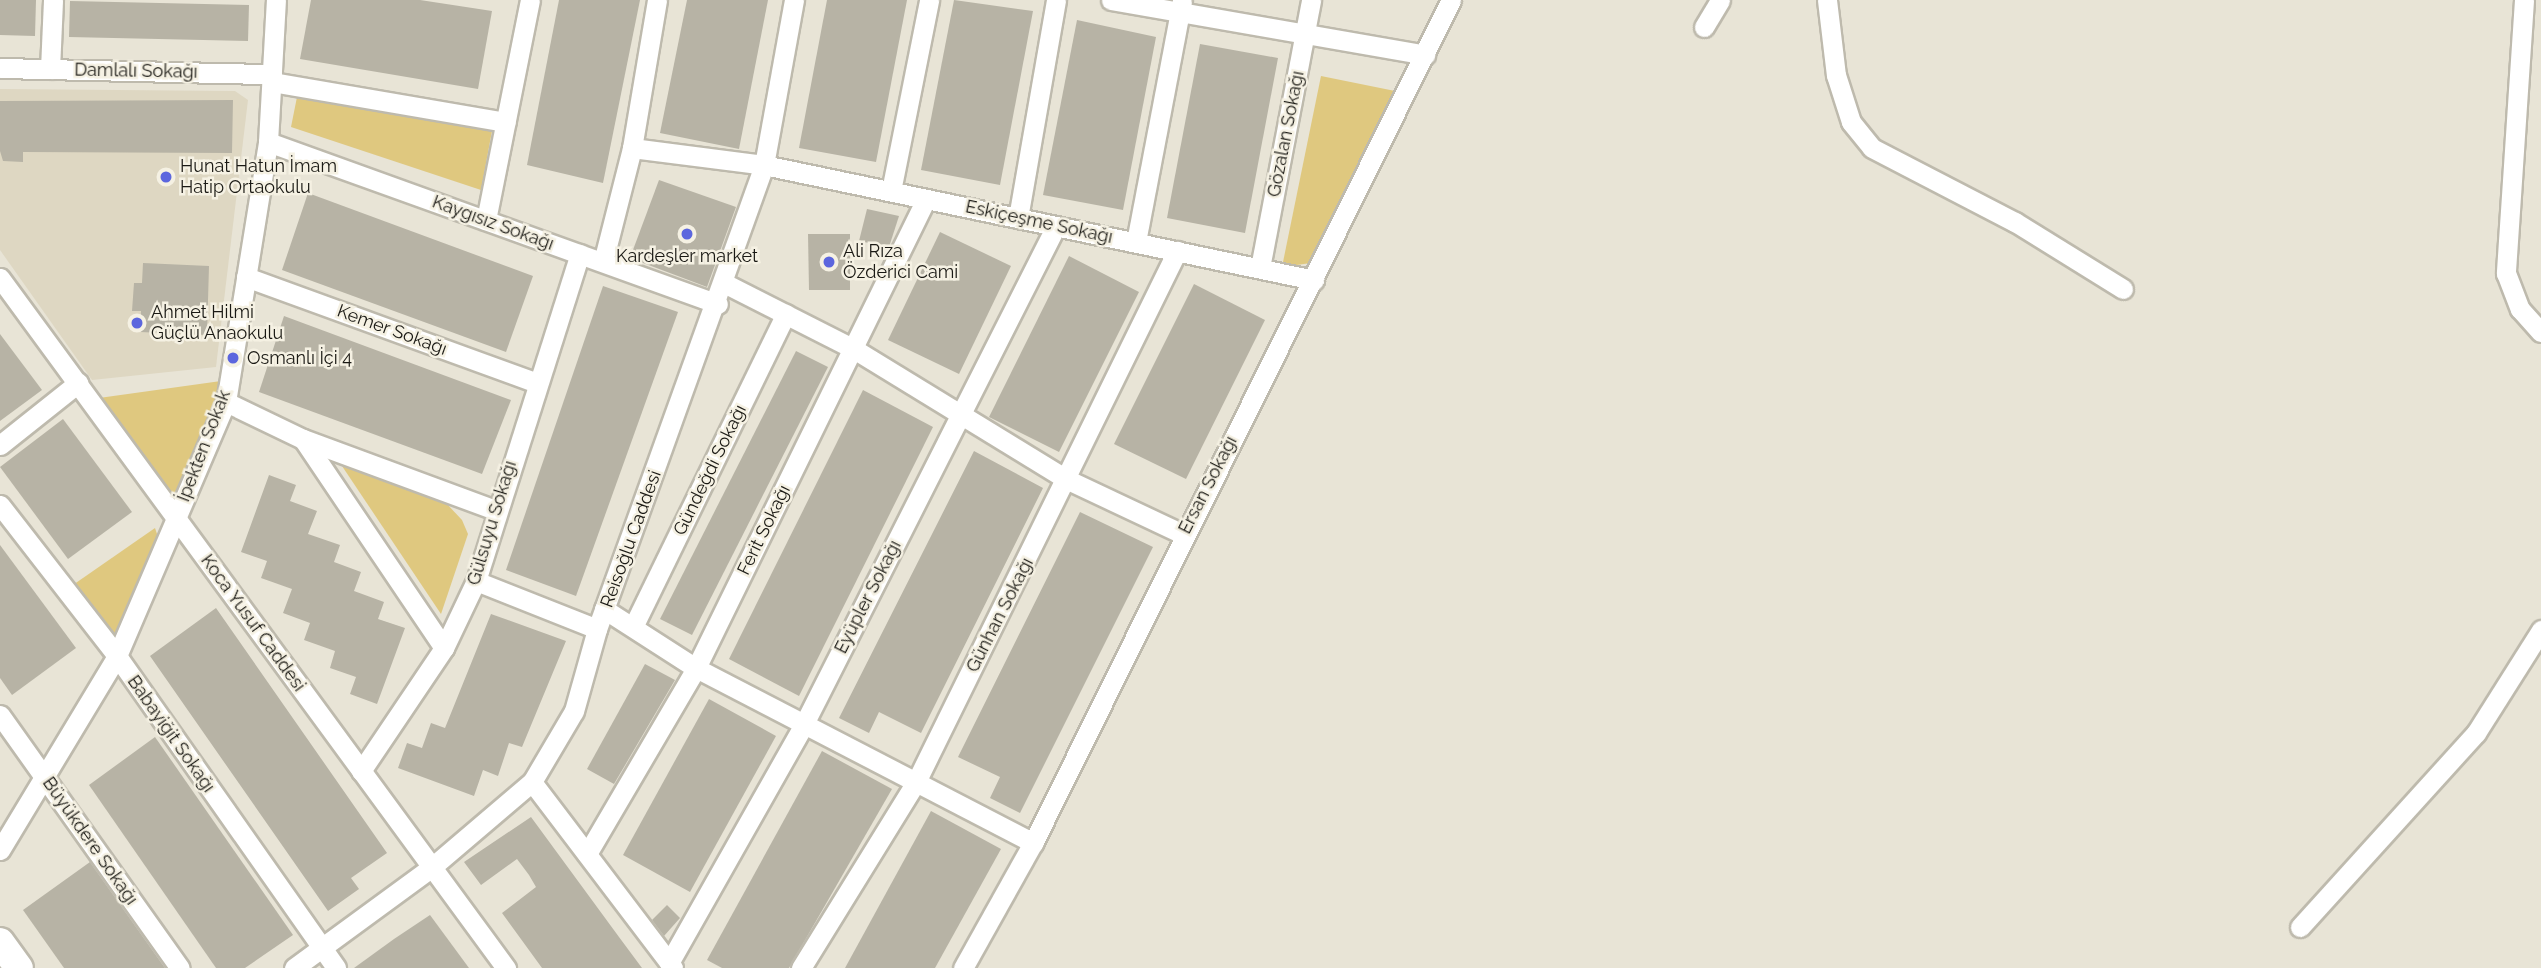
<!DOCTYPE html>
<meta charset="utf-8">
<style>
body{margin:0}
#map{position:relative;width:2541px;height:968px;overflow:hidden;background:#e8e4d6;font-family:Raleway,sans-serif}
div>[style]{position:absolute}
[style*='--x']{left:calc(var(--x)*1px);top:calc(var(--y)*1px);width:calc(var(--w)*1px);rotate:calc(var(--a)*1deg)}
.built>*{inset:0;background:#ded7c2}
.green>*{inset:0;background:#dfc87f}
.building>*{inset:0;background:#b7b3a5}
.roads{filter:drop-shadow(2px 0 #bebaad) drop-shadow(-2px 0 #bebaad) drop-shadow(0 2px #bebaad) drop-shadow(0 -2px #bebaad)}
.street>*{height:19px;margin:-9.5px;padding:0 9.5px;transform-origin:9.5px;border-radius:9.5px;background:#fff}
.secondary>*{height:28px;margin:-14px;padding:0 14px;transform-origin:14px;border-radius:14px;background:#fff}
.dots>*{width:19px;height:19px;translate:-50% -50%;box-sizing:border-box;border:4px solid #f5f1e3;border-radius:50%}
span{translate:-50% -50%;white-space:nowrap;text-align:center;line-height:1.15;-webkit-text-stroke:5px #f5f1e3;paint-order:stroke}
.street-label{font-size:18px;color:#1a1914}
.poi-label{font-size:18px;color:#1a1914}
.left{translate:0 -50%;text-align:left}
</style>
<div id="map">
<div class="built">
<div style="clip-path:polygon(0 89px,235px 91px,248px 100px,216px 367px,92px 380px,0 250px)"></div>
</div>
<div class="green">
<div style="clip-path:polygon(1321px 76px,1400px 92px,1311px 263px,1282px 267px)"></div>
<div style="clip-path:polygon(297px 97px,492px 131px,481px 190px,291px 127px)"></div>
<div style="clip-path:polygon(221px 381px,217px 412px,177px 507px,99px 398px)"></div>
<div style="clip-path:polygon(342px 466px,446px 503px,462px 520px,468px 534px,441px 614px)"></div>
<div style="clip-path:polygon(155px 528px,158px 537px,117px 637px,70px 587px)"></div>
</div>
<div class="building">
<div style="clip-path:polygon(0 0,36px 0,35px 36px,0 35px)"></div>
<div style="clip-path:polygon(311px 0,420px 0,492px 11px,478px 89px,300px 59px)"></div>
<div style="clip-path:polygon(559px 0,640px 0,603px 183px,527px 165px)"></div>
<div style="clip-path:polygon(687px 0,768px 0,739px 149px,660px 133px)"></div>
<div style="clip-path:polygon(827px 0,907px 0,876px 162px,799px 148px)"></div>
<div style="clip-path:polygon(954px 0,1033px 11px,1000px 185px,921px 170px)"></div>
<div style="clip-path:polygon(70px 1px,249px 5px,248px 41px,69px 37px)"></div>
<div style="clip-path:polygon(1077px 20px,1156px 37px,1123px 210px,1043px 195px)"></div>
<div style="clip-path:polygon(1200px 44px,1278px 58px,1245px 233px,1167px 218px)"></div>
<div style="clip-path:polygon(233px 100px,232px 153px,23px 152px,23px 162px,3px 161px,0 151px,0 101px)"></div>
<div style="clip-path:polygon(659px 180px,736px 207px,707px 287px,630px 258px)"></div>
<div style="clip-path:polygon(308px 193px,533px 276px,506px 352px,282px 270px)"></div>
<div style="clip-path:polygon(867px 209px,899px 216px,889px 247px,859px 241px)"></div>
<div style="clip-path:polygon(940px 232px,1011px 266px,959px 374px,888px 340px)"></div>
<div style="clip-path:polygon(808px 234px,850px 234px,850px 290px,809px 290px)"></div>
<div style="clip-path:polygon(1069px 256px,1139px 292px,1059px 452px,989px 417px)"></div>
<div style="clip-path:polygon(143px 263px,209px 266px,207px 335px,140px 332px,141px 311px,132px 311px,134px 283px,142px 283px)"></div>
<div style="clip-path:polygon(1194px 284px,1265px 320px,1186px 479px,1114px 444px)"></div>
<div style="clip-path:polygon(603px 286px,678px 312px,576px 596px,506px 570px)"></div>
<div style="clip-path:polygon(284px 316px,511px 400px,482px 474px,259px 392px)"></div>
<div style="clip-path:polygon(0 334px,42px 390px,0 421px)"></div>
<div style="clip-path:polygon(796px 351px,828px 367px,692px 635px,660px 619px)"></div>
<div style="clip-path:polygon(863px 390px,933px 427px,799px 696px,729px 659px)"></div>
<div style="clip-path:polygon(63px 419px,132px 512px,68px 559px,0 467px)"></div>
<div style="clip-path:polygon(974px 451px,1043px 488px,921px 733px,879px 712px,869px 733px,839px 718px)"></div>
<div style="clip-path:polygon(269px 475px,296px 485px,290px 501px,317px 511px,308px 534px,340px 545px,334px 562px,361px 572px,354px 591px,384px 602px,378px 619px,405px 628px,377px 704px,350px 694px,356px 677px,330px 668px,335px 651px,304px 640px,310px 623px,283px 613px,292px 589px,261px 578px,267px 561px,241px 552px)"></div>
<div style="clip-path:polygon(1080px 512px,1153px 547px,1020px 813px,990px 798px,1000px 777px,958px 757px)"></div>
<div style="clip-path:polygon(0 545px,76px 648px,12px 695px,0 678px)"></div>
<div style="clip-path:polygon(216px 608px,387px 853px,351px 878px,359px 889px,328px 911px,150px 656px)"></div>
<div style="clip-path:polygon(491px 614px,566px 641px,522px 747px,509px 743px,498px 776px,483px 770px,474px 796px,398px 768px,407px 743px,422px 748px,431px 723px,445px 728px)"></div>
<div style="clip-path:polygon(645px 664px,675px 680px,614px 784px,587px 769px)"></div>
<div style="clip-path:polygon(709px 699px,776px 736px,690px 892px,623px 855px)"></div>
<div style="clip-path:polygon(155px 737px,293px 935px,245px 968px,216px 968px,89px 785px)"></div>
<div style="clip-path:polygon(822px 751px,892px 789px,789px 968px,722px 968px,707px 960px)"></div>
<div style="clip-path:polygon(931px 811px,1001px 849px,935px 968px,845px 968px)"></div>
<div style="clip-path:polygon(531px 817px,619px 937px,642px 968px,542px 968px,502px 913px,536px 887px,529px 875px,517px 859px,481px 885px,464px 862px)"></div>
<div style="clip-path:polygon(90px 862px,165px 968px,64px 968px,23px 910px)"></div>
<div style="clip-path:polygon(667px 905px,680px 918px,664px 936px,652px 920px)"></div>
<div style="clip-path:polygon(430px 915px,469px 968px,354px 968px,394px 939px)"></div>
</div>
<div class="roads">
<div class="street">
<div style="--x:1111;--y:0;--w:319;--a:9.9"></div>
<div style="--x:1827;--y:0;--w:76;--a:83.2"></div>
<div style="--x:1836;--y:75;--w:49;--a:72.3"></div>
<div style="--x:1851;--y:122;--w:33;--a:51"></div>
<div style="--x:1872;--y:148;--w:161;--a:27.4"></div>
<div style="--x:2015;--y:222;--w:127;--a:31.8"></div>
<div style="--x:2524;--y:0;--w:274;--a:93.8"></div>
<div style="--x:2506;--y:273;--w:39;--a:69"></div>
<div style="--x:2520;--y:309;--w:31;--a:48"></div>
<div style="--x:1704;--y:27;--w:31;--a:-59"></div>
<div style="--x:0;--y:68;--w:272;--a:1.3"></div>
<div style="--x:50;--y:69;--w:69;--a:-87.5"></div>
<div style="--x:272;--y:82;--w:237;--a:9.7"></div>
<div style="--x:268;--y:142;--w:478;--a:19.8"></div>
<div style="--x:632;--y:148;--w:133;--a:7.3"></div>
<div style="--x:764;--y:165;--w:562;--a:11.81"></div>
<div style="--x:891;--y:191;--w:195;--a:-78.7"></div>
<div style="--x:1018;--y:218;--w:221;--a:-80.1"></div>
<div style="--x:486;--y:220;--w:224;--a:-78.7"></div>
<div style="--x:1136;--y:242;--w:245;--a:-79.2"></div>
<div style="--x:603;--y:262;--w:118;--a:-75.7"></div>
<div style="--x:632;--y:148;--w:150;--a:-80.4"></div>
<div style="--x:1260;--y:268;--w:273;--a:-79.2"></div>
<div style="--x:246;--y:277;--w:310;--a:20"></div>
<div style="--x:0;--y:278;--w:856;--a:53.75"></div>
<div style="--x:726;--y:284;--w:144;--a:26.9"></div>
<div style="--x:854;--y:349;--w:251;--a:31.5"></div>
<div style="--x:1068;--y:480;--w:127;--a:25.2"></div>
<div style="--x:226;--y:402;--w:85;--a:25.7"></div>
<div style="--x:303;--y:439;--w:205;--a:20.3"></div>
<div style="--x:303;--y:439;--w:252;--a:56"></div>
<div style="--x:0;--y:445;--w:100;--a:-38.5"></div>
<div style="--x:0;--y:505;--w:191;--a:52.2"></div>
<div style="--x:117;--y:656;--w:381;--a:54.9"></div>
<div style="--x:476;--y:581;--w:130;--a:21.6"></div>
<div style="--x:604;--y:609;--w:109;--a:32.7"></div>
<div style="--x:696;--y:668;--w:380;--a:27.4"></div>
<div style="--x:634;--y:625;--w:346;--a:-64"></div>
<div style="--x:0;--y:715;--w:310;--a:54.6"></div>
<div style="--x:361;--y:771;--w:148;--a:-56"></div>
<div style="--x:444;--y:648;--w:74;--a:-64.5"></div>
<div style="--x:476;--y:581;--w:343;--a:-72.4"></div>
<div style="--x:532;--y:782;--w:233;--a:52.8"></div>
<div style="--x:0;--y:850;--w:227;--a:-58.9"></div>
<div style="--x:117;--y:656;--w:276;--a:-66.8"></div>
<div style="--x:226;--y:402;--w:263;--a:-80.8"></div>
<div style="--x:268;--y:142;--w:142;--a:-86.8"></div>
<div style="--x:587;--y:854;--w:216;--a:-59.6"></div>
<div style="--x:696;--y:668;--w:522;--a:-63.88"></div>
<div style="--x:2300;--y:927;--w:262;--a:-47.8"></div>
<div style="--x:2476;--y:733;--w:122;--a:-57.7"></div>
<div style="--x:669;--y:963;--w:274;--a:-60.5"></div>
<div style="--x:804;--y:724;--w:558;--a:-63.16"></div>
<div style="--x:294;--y:968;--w:171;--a:-36.2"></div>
<div style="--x:432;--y:867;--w:131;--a:-40.4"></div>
<div style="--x:532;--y:782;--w:82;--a:-59.4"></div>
<div style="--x:574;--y:711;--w:85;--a:-74.3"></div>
<div style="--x:597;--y:629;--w:493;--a:-70.2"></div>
<div style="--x:764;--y:165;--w:168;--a:-79.7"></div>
<div style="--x:801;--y:968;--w:219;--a:-58.3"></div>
<div style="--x:916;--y:782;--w:592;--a:-63.82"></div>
<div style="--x:963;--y:968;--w:143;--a:-60.8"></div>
<div style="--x:1033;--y:843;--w:941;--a:-63.63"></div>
</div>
<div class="secondary">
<div style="--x:0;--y:942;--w:32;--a:54"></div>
</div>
</div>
<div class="dots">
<div style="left:166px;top:177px;background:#5c66de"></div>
<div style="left:687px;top:234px;background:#5c66de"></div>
<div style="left:829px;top:262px;background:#5c66de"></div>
<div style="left:137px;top:323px;background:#5c66de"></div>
<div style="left:233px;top:358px;background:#5c66de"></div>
</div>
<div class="street-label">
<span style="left:136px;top:71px;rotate:1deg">Damlalı Sokağı</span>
<span style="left:1286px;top:134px;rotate:-79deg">Gözalan Sokağı</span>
<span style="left:1039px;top:222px;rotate:12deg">Eskiçeşme Sokağı</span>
<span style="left:493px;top:223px;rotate:20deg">Kaygısız Sokağı</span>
<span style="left:392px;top:330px;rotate:20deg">Kemer Sokağı</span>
<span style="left:204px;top:446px;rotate:-69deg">İpekten Sokak</span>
<span style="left:710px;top:470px;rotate:-64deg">Gündeğdi Sokağı</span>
<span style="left:1208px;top:485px;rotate:-63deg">Ersan Sokağı</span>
<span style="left:492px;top:523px;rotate:-73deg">Gülsuyu Sokağı</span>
<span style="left:764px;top:530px;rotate:-64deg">Ferit Sokağı</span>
<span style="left:631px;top:539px;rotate:-70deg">Reisoğlu Caddesi</span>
<span style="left:868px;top:597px;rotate:-63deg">Eyüpler Sokağı</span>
<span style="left:1000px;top:615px;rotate:-63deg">Günhan Sokağı</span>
<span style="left:253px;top:623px;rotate:54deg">Koca Yusuf Caddesi</span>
<span style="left:171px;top:734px;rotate:55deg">Babayiğit Sokağı</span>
<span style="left:90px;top:841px;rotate:55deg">Büyükdere Sokağı</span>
</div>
<div class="poi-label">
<span class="left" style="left:180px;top:177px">Hunat Hatun İmam<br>Hatip Ortaokulu</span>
<span class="left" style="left:843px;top:262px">Ali Rıza<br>Özderici Cami</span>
<span style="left:687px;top:256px">Kardeşler market</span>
<span class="left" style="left:151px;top:323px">Ahmet Hilmi<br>Güçlü Anaokulu</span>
<span class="left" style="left:247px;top:358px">Osmanlı İçi 4</span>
</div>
</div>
